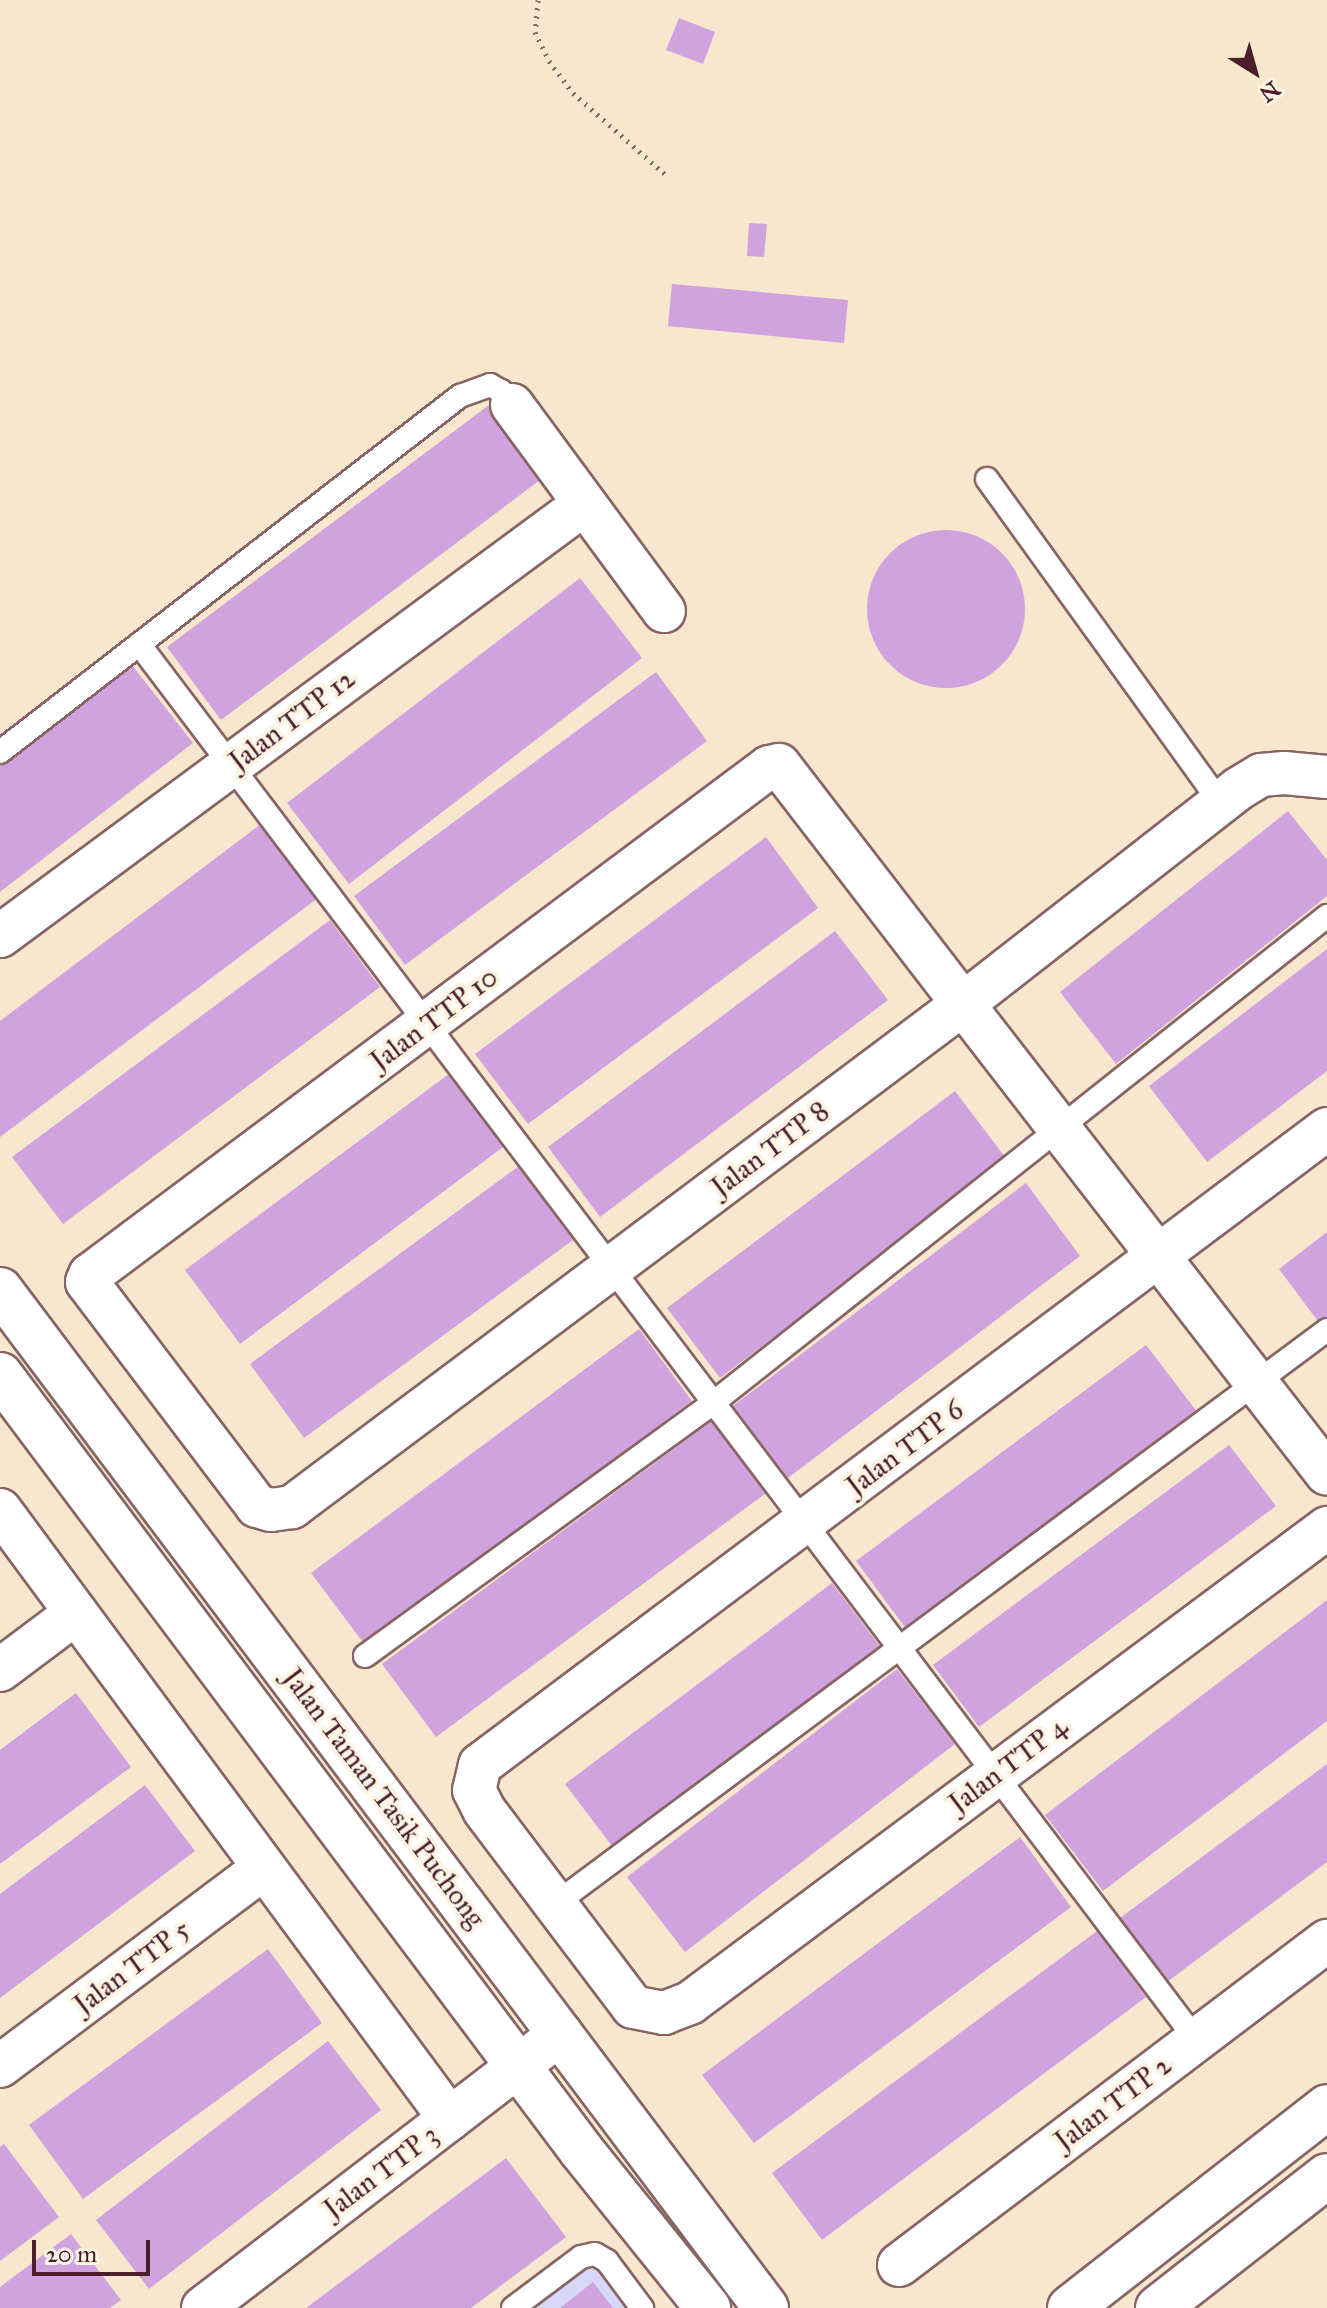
<!DOCTYPE html>
<style>
body{margin:0}
#map{position:relative;width:1327px;height:2308px;overflow:hidden;background:#f7e7ce;font-family:"IM FELL Great Primer",serif}
div>[style]{position:absolute}
[style*='--x']{left:calc(var(--x)*1px);top:calc(var(--y)*1px);width:calc(var(--w)*1px);rotate:calc(var(--a)*1deg)}
.built>*{inset:0;background:#d9d7f8}
.building>*{inset:0;background:#d0a3de}
.round{border-radius:50%}
.path>*{height:5px;margin-top:-2.5px;transform-origin:0;background:repeating-linear-gradient(90deg,#876564 0 2px,transparent 0 8px)}
.roads{filter:drop-shadow(2px 0 #876564) drop-shadow(-2px 0 #876564) drop-shadow(0 2px #876564) drop-shadow(0 -2px #876564)}
.service>*{height:22px;margin:-11px;padding:0 11px;transform-origin:11px;border-radius:11px;background:#fff}
.minor>*{height:42px;margin:-21px;padding:0 21px;transform-origin:21px;border-radius:21px;background:#fff}
.tertiary>*{height:44px;margin:-22px;padding:0 22px;transform-origin:22px;border-radius:22px;background:#fff}
span{translate:-50% -50%;white-space:nowrap;text-align:center;line-height:1.15;-webkit-text-stroke:8px #fcf5e5;paint-order:stroke}
.street-label{font-size:28px;color:#4a1f2b}
.north{position:absolute;left:1215px;top:32px;width:80px;height:80px;-webkit-text-stroke:6px #fcf5e5;paint-order:stroke;rotate:143deg;font-size:22px;font-weight:700;line-height:32px;text-align:center;color:#4a1f2b}
.north::after{content:'';display:block;margin:auto;width:28px;height:36px;background:#4a1f2b;clip-path:polygon(50% 0,100% 100%,50% 72%,0 100%)}
.scale{position:absolute;left:32px;top:2240px;width:118px;height:36px;box-sizing:border-box;border:4px solid #4a1f2b;border-top:0;padding-left:10px;font-size:24px;line-height:28px;white-space:nowrap;color:#4a1f2b;-webkit-text-stroke:6px #fcf5e5;paint-order:stroke}
</style>
<div id="map">
<div class="built">
<div style="clip-path:polygon(580px 2268px,599px 2270px,628px 2308px,526px 2308px)"></div>
</div>
<div class="building">
<div style="clip-path:polygon(679px 18px,715px 32px,703px 64px,666px 50px)"></div>
<div style="clip-path:polygon(749px 223px,767px 224px,764px 257px,747px 256px)"></div>
<div style="clip-path:polygon(672px 284px,848px 300px,844px 343px,668px 326px)"></div>
<div style="clip-path:polygon(489px 405px,544px 477px,221px 720px,167px 647px)"></div>
<div class="round" style="left:867px;top:530px;width:158px;height:158px"></div>
<div style="clip-path:polygon(580px 578px,642px 658px,349px 884px,287px 803px)"></div>
<div style="clip-path:polygon(132px 665px,193px 743px,0 892px,0 766px)"></div>
<div style="clip-path:polygon(656px 672px,707px 741px,405px 965px,354px 896px)"></div>
<div style="clip-path:polygon(1288px 811px,1327px 860px,1327px 896px,1116px 1064px,1060px 992px)"></div>
<div style="clip-path:polygon(261px 824px,318px 898px,0 1137px,0 1021px)"></div>
<div style="clip-path:polygon(766px 837px,818px 908px,528px 1124px,475px 1054px)"></div>
<div style="clip-path:polygon(330px 920px,380px 987px,63px 1224px,12px 1157px)"></div>
<div style="clip-path:polygon(835px 931px,888px 1000px,600px 1217px,548px 1147px)"></div>
<div style="clip-path:polygon(1327px 949px,1327px 1071px,1207px 1162px,1149px 1086px)"></div>
<div style="clip-path:polygon(449px 1074px,503px 1147px,240px 1344px,185px 1270px)"></div>
<div style="clip-path:polygon(955px 1091px,1008px 1161px,720px 1378px,667px 1308px)"></div>
<div style="clip-path:polygon(519px 1166px,573px 1240px,304px 1438px,250px 1364px)"></div>
<div style="clip-path:polygon(1026px 1183px,1080px 1256px,788px 1478px,733px 1406px)"></div>
<div style="clip-path:polygon(1327px 1232px,1327px 1325px,1323px 1328px,1279px 1269px)"></div>
<div style="clip-path:polygon(639px 1329px,692px 1401px,365px 1645px,311px 1573px)"></div>
<div style="clip-path:polygon(1146px 1345px,1198px 1413px,907px 1630px,856px 1561px)"></div>
<div style="clip-path:polygon(713px 1420px,766px 1493px,436px 1737px,382px 1664px)"></div>
<div style="clip-path:polygon(1229px 1445px,1276px 1506px,979px 1727px,933px 1665px)"></div>
<div style="clip-path:polygon(832px 1583px,882px 1649px,615px 1850px,565px 1784px)"></div>
<div style="clip-path:polygon(1327px 1600px,1327px 1721px,1103px 1891px,1045px 1815px)"></div>
<div style="clip-path:polygon(897px 1669px,955px 1744px,685px 1952px,627px 1877px)"></div>
<div style="clip-path:polygon(76px 1693px,131px 1767px,0 1864px,0 1750px)"></div>
<div style="clip-path:polygon(1327px 1764px,1327px 1862px,1167px 1982px,1120px 1918px)"></div>
<div style="clip-path:polygon(145px 1785px,195px 1851px,0 1998px,0 1894px)"></div>
<div style="clip-path:polygon(1020px 1837px,1071px 1907px,754px 2143px,702px 2075px)"></div>
<div style="clip-path:polygon(1097px 1931px,1146px 1997px,822px 2240px,772px 2173px)"></div>
<div style="clip-path:polygon(268px 1949px,322px 2023px,83px 2199px,29px 2125px)"></div>
<div style="clip-path:polygon(328px 2041px,381px 2110px,149px 2289px,96px 2220px)"></div>
<div style="clip-path:polygon(4px 2144px,59px 2217px,0 2261px,0 2147px)"></div>
<div style="clip-path:polygon(506px 2158px,566px 2237px,471px 2308px,306px 2308px)"></div>
<div style="clip-path:polygon(71px 2234px,121px 2300px,110px 2308px,0 2308px,0 2287px)"></div>
<div style="clip-path:polygon(593px 2282px,613px 2308px,560px 2308px)"></div>
</div>
<div class="path">
<div style="--x:538;--y:0;--w:32;--a:95"></div>
<div style="--x:535;--y:32;--w:32;--a:64"></div>
<div style="--x:549;--y:61;--w:40;--a:53"></div>
<div style="--x:573;--y:93;--w:123;--a:41.4"></div>
</div>
<div class="roads">
<div class="service">
<div style="--x:987;--y:479;--w:398;--a:54.2"></div>
<div style="--x:139;--y:644;--w:1752;--a:52.86"></div>
<div style="--x:0;--y:752;--w:582;--a:-37.74"></div>
<div style="--x:460;--y:396;--w:32;--a:-20"></div>
<div style="--x:490;--y:385;--w:13;--a:29"></div>
<div style="--x:501;--y:391;--w:18;--a:52"></div>
<div style="--x:365;--y:1656;--w:430;--a:-36"></div>
<div style="--x:713;--y:1403;--w:784;--a:-38.42"></div>
<div style="--x:555;--y:1904;--w:962;--a:-36.63"></div>
<div style="--x:513;--y:2308;--w:85;--a:-36.9"></div>
<div style="--x:581;--y:2257;--w:14;--a:-12"></div>
<div style="--x:595;--y:2254;--w:14;--a:30"></div>
<div style="--x:607;--y:2261;--w:59;--a:53.3"></div>
</div>
<div class="minor">
<div style="--x:512;--y:405;--w:256;--a:53.6"></div>
<div style="--x:1327;--y:777;--w:43;--a:-174.7"></div>
<div style="--x:1284;--y:773;--w:23;--a:175"></div>
<div style="--x:1261;--y:775;--w:27;--a:149"></div>
<div style="--x:1238;--y:789;--w:349;--a:142"></div>
<div style="--x:963;--y:1004;--w:839;--a:143.14"></div>
<div style="--x:292;--y:1507;--w:21;--a:172"></div>
<div style="--x:271;--y:1510;--w:15;--a:-164"></div>
<div style="--x:257;--y:1506;--w:281;--a:-127.2"></div>
<div style="--x:87;--y:1282;--w:8;--a:-67"></div>
<div style="--x:90;--y:1275;--w:848;--a:-36.8"></div>
<div style="--x:769;--y:767;--w:10;--a:-11"></div>
<div style="--x:779;--y:765;--w:302;--a:52.4"></div>
<div style="--x:963;--y:1004;--w:594;--a:52.24"></div>
<div style="--x:0;--y:936;--w:726;--a:-36.49"></div>
<div style="--x:1327;--y:1129;--w:1059;--a:143.1"></div>
<div style="--x:480;--y:1765;--w:26;--a:103"></div>
<div style="--x:474;--y:1790;--w:22;--a:63"></div>
<div style="--x:484;--y:1810;--w:247;--a:52.9"></div>
<div style="--x:633;--y:2007;--w:32;--a:11"></div>
<div style="--x:664;--y:2013;--w:28;--a:-21"></div>
<div style="--x:690;--y:2003;--w:795;--a:-36.71"></div>
<div style="--x:0;--y:1510;--w:757;--a:53.54"></div>
<div style="--x:0;--y:1670;--w:95;--a:-36.9"></div>
<div style="--x:0;--y:2066;--w:330;--a:-36.9"></div>
<div style="--x:899;--y:2265;--w:537;--a:-37.13"></div>
<div style="--x:203;--y:2308;--w:451;--a:-37.5"></div>
</div>
<div class="tertiary">
<div style="--x:0;--y:1290;--w:1274;--a:53.04"></div>
<div style="--x:0;--y:1375;--w:969;--a:53.14"></div>
<div style="--x:581;--y:2150;--w:203;--a:51.2"></div>
<div style="--x:1070;--y:2308;--w:326;--a:-38"></div>
<div style="--x:1158;--y:2308;--w:214;--a:-38"></div>
</div>
</div>
<div class="street-label">
<span style="left:292px;top:720px;rotate:-37deg">Jalan TTP 12</span>
<span style="left:434px;top:1019px;rotate:-37deg">Jalan TTP 10</span>
<span style="left:770px;top:1149px;rotate:-37deg">Jalan TTP 8</span>
<span style="left:905px;top:1448px;rotate:-37deg">Jalan TTP 6</span>
<span style="left:1008px;top:1765px;rotate:-37deg">Jalan TTP 4</span>
<span style="left:384px;top:1798px;rotate:53deg">Jalan Taman Tasik Puchong</span>
<span style="left:132px;top:1967px;rotate:-37deg">Jalan TTP 5</span>
<span style="left:1113px;top:2103px;rotate:-37deg">Jalan TTP 2</span>
<span style="left:381px;top:2172px;rotate:-37deg">Jalan TTP 3</span>
</div>
<div class="north">N</div>
<div class="scale">20 m</div>
</div>
